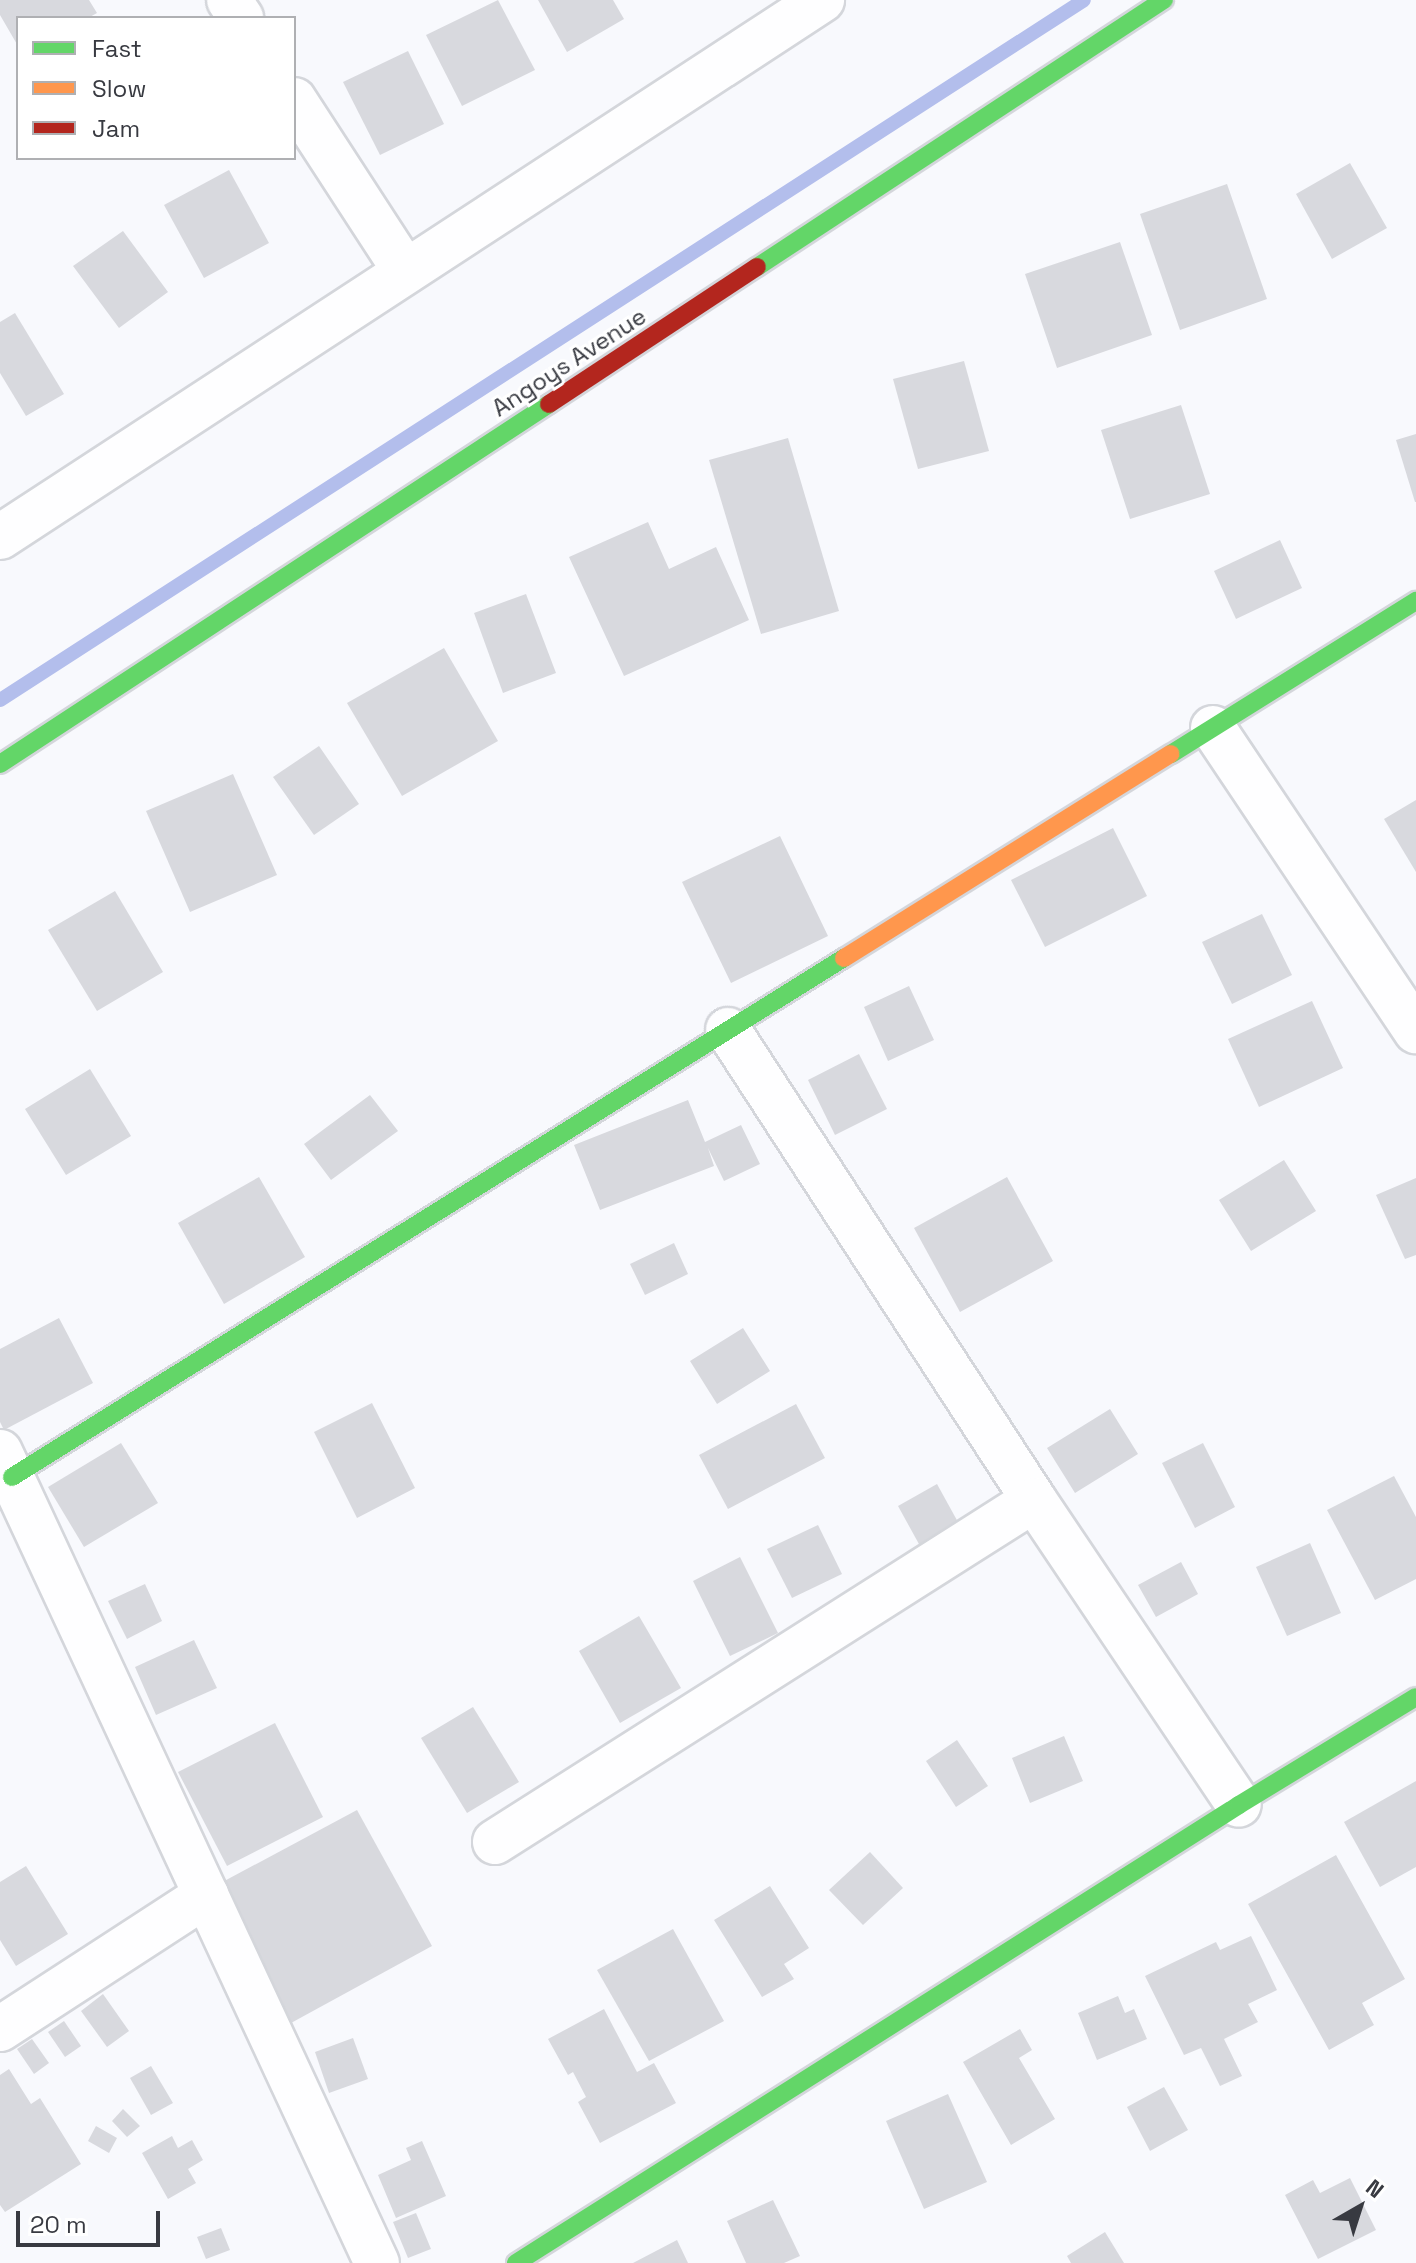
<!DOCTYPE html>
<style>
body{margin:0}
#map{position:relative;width:1416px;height:2263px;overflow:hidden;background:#f8f9fd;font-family:"Space Grotesk",sans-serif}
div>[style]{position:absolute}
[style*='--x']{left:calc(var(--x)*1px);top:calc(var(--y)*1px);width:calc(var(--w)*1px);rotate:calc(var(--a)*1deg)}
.stream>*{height:14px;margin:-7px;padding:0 7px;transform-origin:7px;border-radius:7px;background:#b3beec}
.building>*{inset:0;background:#d8d9de}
.roads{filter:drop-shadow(2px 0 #d4d6db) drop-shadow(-2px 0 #d4d6db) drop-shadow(0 2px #d4d6db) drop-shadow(0 -2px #d4d6db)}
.street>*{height:44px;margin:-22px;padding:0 22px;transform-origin:22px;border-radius:22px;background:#fefeff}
.fast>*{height:18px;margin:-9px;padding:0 9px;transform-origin:9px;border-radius:9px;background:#63d668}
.slow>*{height:18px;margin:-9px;padding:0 9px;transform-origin:9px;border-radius:9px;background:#ff974d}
.jam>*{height:18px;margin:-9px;padding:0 9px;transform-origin:9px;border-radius:9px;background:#b3261e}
span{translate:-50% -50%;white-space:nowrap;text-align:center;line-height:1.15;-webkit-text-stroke:6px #fff;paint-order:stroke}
.street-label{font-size:24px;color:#383a41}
.legend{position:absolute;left:16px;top:16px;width:280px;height:144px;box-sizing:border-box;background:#fff;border:2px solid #afb0b3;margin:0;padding:10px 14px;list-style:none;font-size:24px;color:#383a41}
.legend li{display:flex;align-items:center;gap:16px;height:40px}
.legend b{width:40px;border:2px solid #afb0b3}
.north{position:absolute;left:1320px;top:2167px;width:80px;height:80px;-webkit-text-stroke:6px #fff;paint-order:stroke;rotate:39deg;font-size:22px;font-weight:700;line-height:32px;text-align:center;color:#383a41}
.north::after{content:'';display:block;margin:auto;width:28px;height:36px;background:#383a41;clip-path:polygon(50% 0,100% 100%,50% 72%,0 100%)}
.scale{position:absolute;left:16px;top:2211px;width:144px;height:36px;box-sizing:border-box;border:4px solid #383a41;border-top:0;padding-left:10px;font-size:24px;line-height:28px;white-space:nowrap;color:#383a41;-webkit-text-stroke:6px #fff;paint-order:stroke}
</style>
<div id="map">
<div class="stream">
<div style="--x:0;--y:700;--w:1290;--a:-32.85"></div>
</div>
<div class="building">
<div style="clip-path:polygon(0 0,89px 0,97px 13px,88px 18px,18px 18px,18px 46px,0 15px)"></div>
<div style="clip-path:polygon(498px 0,535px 70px,462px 106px,426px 35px)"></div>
<div style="clip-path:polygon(538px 0,613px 0,624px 19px,567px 52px)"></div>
<div style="clip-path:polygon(408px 51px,444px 124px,380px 155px,343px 82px)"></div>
<div style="clip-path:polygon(1350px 163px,1387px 228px,1332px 259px,1296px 194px)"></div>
<div style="clip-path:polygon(229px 170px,269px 243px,204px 278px,164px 205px)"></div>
<div style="clip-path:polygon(1227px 184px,1267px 299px,1180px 330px,1140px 214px)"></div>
<div style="clip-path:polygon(123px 231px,168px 292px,119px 328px,73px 266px)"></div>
<div style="clip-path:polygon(1120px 242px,1152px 335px,1057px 368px,1025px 274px)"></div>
<div style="clip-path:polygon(15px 313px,64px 394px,26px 416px,0 373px,0 322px)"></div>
<div style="clip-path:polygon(964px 361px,989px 451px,918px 469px,893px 379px)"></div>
<div style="clip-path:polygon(1181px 405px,1210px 494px,1130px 519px,1101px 430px)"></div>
<div style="clip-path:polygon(1416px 434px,1416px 502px,1415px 502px,1396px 440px)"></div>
<div style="clip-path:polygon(788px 438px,839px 611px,761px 634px,709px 460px)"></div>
<div style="clip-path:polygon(648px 522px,669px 569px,716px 547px,749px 620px,624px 676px,569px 557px)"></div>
<div style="clip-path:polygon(1280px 540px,1302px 588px,1236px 619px,1214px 571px)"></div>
<div style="clip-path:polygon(526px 594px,556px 673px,503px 693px,474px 613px)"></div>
<div style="clip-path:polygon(444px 648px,498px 741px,402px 796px,347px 703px)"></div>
<div style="clip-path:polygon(319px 746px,359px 804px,314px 835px,273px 777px)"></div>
<div style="clip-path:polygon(233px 774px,277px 875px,190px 912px,146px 811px)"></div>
<div style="clip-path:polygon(1416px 800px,1416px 872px,1384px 819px)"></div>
<div style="clip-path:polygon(1113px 828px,1147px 896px,1045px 947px,1011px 880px)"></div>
<div style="clip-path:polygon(780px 836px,828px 936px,731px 983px,682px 882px)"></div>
<div style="clip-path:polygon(115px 891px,163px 972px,97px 1011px,48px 930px)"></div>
<div style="clip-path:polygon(1262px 914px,1292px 975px,1232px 1004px,1202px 942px)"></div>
<div style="clip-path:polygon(909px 986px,934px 1040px,888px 1061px,864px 1007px)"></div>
<div style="clip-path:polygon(1312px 1001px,1343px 1068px,1259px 1107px,1228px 1039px)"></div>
<div style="clip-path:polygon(859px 1054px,887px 1109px,835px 1135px,808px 1080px)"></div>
<div style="clip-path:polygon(90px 1069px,131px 1136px,66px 1175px,25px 1109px)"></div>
<div style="clip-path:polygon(370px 1095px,398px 1131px,331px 1180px,304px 1144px)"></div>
<div style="clip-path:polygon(688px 1100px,705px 1142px,741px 1125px,760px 1164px,724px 1181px,708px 1148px,714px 1166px,600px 1210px,574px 1145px)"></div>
<div style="clip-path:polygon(1284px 1160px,1316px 1211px,1251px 1251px,1219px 1200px)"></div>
<div style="clip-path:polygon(259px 1177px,305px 1257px,224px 1304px,178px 1223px)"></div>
<div style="clip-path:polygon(1007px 1177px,1053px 1261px,960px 1312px,914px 1228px)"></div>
<div style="clip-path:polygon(1416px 1178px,1416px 1255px,1405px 1259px,1376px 1195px)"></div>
<div style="clip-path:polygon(674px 1243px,688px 1274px,645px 1295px,630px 1264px)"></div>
<div style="clip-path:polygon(59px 1318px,93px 1383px,4px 1430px,0 1422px,0 1349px)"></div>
<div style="clip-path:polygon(743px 1328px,770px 1371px,717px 1404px,690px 1361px)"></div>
<div style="clip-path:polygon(372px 1403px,415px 1488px,357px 1518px,314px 1432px)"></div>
<div style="clip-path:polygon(796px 1404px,825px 1458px,728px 1509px,699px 1455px)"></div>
<div style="clip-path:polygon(1110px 1409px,1138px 1454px,1075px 1493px,1047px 1448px)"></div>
<div style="clip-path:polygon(121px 1443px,158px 1503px,84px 1547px,48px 1487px)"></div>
<div style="clip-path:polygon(1203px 1443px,1235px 1507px,1195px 1528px,1162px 1463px)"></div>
<div style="clip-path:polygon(1394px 1476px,1416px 1517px,1416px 1579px,1375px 1600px,1327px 1510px)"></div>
<div style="clip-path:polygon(937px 1484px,964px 1533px,925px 1555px,898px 1506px)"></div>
<div style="clip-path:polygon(818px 1525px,842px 1574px,792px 1598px,767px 1549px)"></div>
<div style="clip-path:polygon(1310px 1543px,1341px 1613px,1287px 1636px,1256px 1567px)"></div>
<div style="clip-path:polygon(740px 1557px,778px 1633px,730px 1656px,693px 1581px)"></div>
<div style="clip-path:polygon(1181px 1562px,1198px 1594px,1156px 1617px,1138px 1585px)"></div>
<div style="clip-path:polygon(145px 1584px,162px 1621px,127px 1639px,108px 1601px)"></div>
<div style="clip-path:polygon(639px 1616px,681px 1688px,620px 1723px,579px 1651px)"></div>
<div style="clip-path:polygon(194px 1640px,217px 1688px,156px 1715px,135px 1667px)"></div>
<div style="clip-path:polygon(473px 1707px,519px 1782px,467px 1813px,421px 1738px)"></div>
<div style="clip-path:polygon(275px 1723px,323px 1817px,227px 1866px,178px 1772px)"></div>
<div style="clip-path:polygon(1064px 1736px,1083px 1781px,1030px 1803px,1012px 1758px)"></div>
<div style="clip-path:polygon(957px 1740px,988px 1786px,956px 1807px,926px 1761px)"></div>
<div style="clip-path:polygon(1416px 1781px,1416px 1867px,1380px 1887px,1344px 1822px)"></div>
<div style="clip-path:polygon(357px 1810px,432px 1946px,291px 2023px,215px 1886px)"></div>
<div style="clip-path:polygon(870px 1852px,903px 1888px,863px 1925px,829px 1890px)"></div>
<div style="clip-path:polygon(1336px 1855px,1405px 1979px,1362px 2003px,1374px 2025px,1329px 2050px,1248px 1904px)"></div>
<div style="clip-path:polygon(26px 1866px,68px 1934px,16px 1966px,0 1940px,0 1882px)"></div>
<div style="clip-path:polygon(770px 1886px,809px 1948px,784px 1964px,794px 1979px,762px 1997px,714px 1920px)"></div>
<div style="clip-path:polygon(673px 1929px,724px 2021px,649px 2061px,597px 1970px)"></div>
<div style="clip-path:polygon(1251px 1936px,1277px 1990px,1248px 2004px,1258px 2022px,1224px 2039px,1242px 2076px,1220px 2086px,1201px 2048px,1184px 2055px,1145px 1976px,1216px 1942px,1220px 1950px)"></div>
<div style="clip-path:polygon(103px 1994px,129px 2031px,107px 2047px,81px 2011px)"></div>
<div style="clip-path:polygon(1118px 1996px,1125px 2013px,1134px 2009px,1147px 2039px,1097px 2060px,1078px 2013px)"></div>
<div style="clip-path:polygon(604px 2009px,637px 2072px,654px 2063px,676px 2103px,600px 2143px,578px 2102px,586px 2097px,573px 2072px,568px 2075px,548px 2039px)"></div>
<div style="clip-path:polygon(64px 2021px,81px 2046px,65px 2057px,48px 2032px)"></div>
<div style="clip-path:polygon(1020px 2029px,1032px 2050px,1019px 2058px,1055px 2119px,1011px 2145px,963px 2062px)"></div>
<div style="clip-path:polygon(353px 2038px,368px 2079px,329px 2093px,315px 2052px)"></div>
<div style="clip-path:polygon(32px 2039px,49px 2063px,34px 2074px,17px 2049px)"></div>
<div style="clip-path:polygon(151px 2066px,173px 2103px,151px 2115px,130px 2078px)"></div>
<div style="clip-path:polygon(9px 2069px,31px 2104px,40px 2098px,81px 2164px,5px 2212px,0 2205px,0 2075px)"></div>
<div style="clip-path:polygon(1164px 2087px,1188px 2130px,1150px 2151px,1127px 2107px)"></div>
<div style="clip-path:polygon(948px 2094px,987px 2182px,924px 2209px,886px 2121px)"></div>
<div style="clip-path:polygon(123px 2109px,140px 2126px,127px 2137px,112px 2121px)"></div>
<div style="clip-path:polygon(96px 2126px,117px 2138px,109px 2153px,88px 2141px)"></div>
<div style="clip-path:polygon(172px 2136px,178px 2148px,192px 2140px,203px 2160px,188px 2169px,196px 2183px,168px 2199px,142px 2153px)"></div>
<div style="clip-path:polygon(422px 2141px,446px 2196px,396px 2218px,378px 2175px,411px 2160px,406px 2148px)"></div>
<div style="clip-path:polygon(1350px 2178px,1376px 2230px,1318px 2259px,1285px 2195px,1313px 2180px,1320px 2193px)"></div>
<div style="clip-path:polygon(773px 2200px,800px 2256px,784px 2263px,746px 2263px,727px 2221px)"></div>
<div style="clip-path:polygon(416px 2213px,431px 2249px,408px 2258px,393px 2222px)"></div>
<div style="clip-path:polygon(221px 2228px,230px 2250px,206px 2259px,197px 2237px)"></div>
<div style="clip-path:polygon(1105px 2232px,1124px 2263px,1071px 2263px,1067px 2256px)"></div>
<div style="clip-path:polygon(677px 2240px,688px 2263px,633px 2263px)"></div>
</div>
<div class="roads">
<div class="street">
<div style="--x:229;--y:0;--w:22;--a:56"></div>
<div style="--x:294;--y:100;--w:204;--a:57"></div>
<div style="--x:0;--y:537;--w:982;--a:-33.16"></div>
<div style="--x:1213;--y:728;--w:365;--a:56.2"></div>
<div style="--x:728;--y:1030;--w:561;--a:56.93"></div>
<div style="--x:1034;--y:1500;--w:367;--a:56.1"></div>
<div style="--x:0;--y:1452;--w:894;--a:65.07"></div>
<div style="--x:495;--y:1842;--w:638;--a:-32.4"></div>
<div style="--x:0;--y:2029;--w:246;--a:-33"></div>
</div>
<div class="fast">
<div style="--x:757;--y:267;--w:487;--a:-33.3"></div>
<div style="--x:1171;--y:754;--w:289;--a:-32"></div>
<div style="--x:0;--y:764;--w:657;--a:-33.25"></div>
<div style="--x:12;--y:1477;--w:981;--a:-31.96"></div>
<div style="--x:516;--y:2263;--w:856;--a:-32.35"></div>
<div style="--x:1239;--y:1805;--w:207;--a:-31.4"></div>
</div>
<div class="slow">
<div style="--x:844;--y:958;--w:385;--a:-32"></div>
</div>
<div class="jam">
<div style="--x:549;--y:404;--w:249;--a:-33.4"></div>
</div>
</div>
<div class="street-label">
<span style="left:569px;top:362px;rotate:-33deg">Angoys Avenue</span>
</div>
<ul class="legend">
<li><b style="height:10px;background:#63d668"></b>Fast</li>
<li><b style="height:10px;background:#ff974d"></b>Slow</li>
<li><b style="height:10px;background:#b3261e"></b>Jam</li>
</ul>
<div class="north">N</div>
<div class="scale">20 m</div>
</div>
